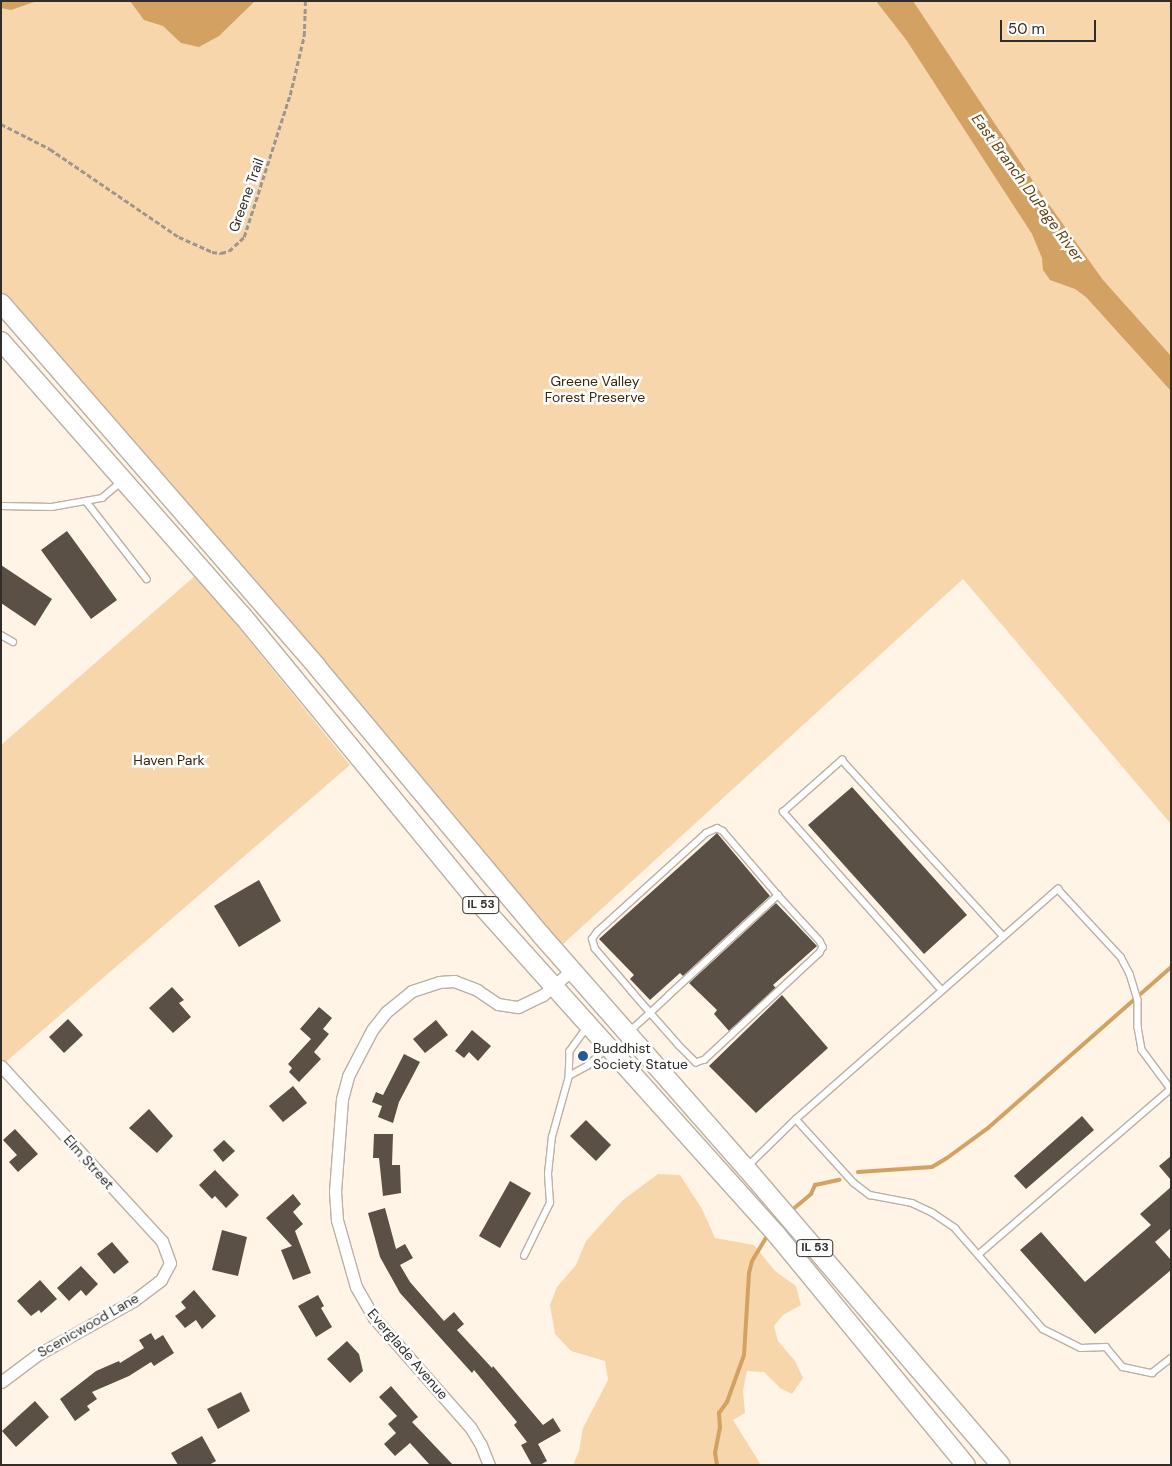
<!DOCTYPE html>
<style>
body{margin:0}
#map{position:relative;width:1172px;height:1466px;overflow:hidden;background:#fff4e5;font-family:"DM Sans",sans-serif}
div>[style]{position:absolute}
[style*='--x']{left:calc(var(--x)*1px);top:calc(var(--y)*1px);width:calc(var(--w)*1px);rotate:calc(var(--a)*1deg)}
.green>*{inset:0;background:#f8d6ab}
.water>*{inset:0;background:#d3a263}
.stream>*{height:4px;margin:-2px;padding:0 2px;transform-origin:2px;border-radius:2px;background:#d3a263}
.building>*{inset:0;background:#5a5045}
.path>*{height:2.5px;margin-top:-1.25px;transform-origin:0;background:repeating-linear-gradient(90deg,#9e968c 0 5px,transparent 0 7.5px)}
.roads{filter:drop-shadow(1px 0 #bbb0a3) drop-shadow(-1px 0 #bbb0a3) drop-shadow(0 1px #bbb0a3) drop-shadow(0 -1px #bbb0a3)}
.service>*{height:5.5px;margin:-2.75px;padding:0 2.75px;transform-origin:2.75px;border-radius:2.75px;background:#fff}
.minor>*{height:11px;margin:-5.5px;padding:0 5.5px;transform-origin:5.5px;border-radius:5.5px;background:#fff}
.primary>*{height:18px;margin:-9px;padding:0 9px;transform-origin:9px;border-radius:9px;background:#fff}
.dots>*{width:14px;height:14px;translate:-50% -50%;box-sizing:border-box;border:2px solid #fff;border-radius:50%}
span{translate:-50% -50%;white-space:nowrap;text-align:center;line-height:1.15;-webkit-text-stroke:5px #fff;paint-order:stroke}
.shield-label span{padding:1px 4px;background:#fff;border:1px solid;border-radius:4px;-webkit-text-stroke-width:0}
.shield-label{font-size:12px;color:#312d28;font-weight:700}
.street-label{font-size:14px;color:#312d28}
.park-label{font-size:14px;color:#392508}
.poi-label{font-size:14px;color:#312d28}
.left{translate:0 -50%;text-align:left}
.water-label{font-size:15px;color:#62410f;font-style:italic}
.frame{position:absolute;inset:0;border:2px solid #312d28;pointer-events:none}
.scale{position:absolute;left:1000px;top:20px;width:96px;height:22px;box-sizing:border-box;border:2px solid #312d28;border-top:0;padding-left:6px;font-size:15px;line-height:18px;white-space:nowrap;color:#312d28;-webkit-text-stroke:4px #fff;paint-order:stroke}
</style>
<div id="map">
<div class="green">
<div style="clip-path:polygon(1px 1px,1171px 1px,1171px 824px,963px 579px,562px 945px,1px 299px)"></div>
<div style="clip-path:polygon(196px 575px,350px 765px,1px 1066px,1px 745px)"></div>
<div style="clip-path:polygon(658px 1174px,680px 1175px,702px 1209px,715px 1238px,754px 1245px,775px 1271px,796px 1286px,801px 1305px,783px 1315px,774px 1326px,778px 1341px,795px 1361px,803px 1378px,792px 1394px,780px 1388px,764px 1372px,747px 1371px,743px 1391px,745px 1413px,733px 1420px,761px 1465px,573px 1465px,579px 1451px,583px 1428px,608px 1380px,605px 1361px,571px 1351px,555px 1334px,550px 1305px,557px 1287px,576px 1265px,586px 1241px,623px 1200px)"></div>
</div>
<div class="water">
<div style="clip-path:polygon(1px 1px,37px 1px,11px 10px,1px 8px)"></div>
<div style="clip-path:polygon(130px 1px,255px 1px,219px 36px,199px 47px,181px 43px,163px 26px,144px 20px)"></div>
<div style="clip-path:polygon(876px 1px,913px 1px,1045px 199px,1103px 280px,1171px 356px,1171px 391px,1086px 297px,1075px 289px,1050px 280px,1043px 270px,1042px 258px,1032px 234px,907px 41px)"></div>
</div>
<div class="stream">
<div style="--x:858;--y:1172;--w:74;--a:-3.9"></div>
<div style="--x:932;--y:1167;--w:17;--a:-31"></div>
<div style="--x:947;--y:1158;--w:51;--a:-36.2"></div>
<div style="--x:988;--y:1128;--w:244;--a:-41.3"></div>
<div style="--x:815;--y:1185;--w:25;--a:-12"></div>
<div style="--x:792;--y:1210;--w:25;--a:-40"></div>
<div style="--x:811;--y:1194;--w:10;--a:-66"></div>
<div style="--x:717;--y:1465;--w:12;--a:-99"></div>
<div style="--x:715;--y:1453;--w:25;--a:-79"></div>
<div style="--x:720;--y:1428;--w:15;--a:-94"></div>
<div style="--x:719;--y:1413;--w:14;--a:-54"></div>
<div style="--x:727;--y:1402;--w:50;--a:-70.1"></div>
<div style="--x:744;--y:1355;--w:82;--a:-86.5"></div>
<div style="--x:749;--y:1273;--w:12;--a:-76"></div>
<div style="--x:752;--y:1261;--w:27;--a:-59"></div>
</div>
<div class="building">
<div style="clip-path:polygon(67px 531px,117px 600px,91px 619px,41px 550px)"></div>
<div style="clip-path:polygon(1px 565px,52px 599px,35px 626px,1px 603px)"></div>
<div style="clip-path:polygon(852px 787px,967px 915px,924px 954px,808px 825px)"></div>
<div style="clip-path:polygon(717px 833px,770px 896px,683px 976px,680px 973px,650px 1000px,630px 979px,634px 975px,599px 939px)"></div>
<div style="clip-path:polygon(259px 880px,281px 921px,239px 947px,214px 906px)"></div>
<div style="clip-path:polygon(776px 903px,817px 946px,773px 985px,776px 988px,729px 1031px,714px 1014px,717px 1010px,689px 983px)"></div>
<div style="clip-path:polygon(172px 987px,184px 1000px,179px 1003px,191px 1017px,173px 1033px,149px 1008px)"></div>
<div style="clip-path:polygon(782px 995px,828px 1048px,756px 1113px,709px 1066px)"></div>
<div style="clip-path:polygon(319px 1007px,332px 1018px,323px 1029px,329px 1034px,314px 1052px,321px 1059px,299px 1082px,289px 1072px,292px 1068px,288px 1064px,311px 1039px,300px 1029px)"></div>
<div style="clip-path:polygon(68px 1019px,83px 1035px,64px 1053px,49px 1037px)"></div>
<div style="clip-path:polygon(436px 1020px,448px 1035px,425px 1053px,413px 1039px)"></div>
<div style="clip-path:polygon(472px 1030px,491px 1046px,478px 1061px,469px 1052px,464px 1058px,455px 1051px)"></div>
<div style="clip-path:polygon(404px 1054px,420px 1062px,399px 1102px,393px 1123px,378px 1117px,382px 1106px,372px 1102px,376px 1092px,383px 1095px)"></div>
<div style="clip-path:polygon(293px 1086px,307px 1103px,283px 1122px,269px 1106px)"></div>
<div style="clip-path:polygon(149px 1109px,173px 1136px,157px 1153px,129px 1128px)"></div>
<div style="clip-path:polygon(1082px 1116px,1094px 1130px,1026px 1189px,1014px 1176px)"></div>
<div style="clip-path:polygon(586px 1120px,611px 1145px,596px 1161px,570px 1136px)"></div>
<div style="clip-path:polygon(15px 1129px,38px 1154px,18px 1172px,9px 1162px,17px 1155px,3px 1140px)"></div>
<div style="clip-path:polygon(374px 1134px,393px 1134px,392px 1165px,400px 1165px,401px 1193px,383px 1196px,379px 1158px,373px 1158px)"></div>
<div style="clip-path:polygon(224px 1140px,235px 1151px,223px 1162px,213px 1150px)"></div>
<div style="clip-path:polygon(1171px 1156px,1171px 1180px,1159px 1166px)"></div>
<div style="clip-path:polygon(215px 1170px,239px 1195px,226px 1208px,215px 1196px,212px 1199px,199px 1185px)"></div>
<div style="clip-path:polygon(510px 1181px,531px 1193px,500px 1248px,479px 1236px)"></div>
<div style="clip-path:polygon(1171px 1187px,1171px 1228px,1155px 1242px,1171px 1260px,1171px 1270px,1095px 1334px,1020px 1250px,1041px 1232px,1085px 1282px,1151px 1225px,1140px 1214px)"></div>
<div style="clip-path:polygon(293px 1194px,301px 1204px,293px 1212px,303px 1224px,295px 1231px,311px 1273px,293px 1280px,281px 1250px,292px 1246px,266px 1218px)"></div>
<div style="clip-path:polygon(385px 1208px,396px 1249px,405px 1244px,413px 1258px,400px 1265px,410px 1282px,444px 1321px,454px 1312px,464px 1324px,457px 1330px,492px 1368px,493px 1366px,543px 1425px,553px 1418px,561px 1431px,538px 1444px,547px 1461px,540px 1465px,532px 1465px,521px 1445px,527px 1442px,514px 1425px,517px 1422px,474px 1370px,472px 1373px,400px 1293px,380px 1257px,368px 1213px)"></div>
<div style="clip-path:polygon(222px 1230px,247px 1237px,238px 1276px,212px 1270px)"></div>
<div style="clip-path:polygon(112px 1242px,129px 1262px,114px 1274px,97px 1254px)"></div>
<div style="clip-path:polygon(81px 1266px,98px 1284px,86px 1296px,81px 1290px,69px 1301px,57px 1288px)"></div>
<div style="clip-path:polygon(40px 1280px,57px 1299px,41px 1313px,39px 1310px,31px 1316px,17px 1301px)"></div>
<div style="clip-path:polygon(194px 1290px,216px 1316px,202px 1329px,196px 1320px,185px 1328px,175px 1316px,186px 1308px,181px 1302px)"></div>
<div style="clip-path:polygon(318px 1295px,324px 1306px,321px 1308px,332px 1327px,316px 1337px,298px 1306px)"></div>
<div style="clip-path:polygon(151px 1333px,155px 1340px,163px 1335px,174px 1353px,154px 1366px,151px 1362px,129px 1376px,92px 1392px,97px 1399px,87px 1406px,90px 1410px,75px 1421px,60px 1399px,96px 1371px,119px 1361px,120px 1363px,144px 1348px,139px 1340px)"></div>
<div style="clip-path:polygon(347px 1341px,359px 1354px,363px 1371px,350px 1383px,327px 1359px)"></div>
<div style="clip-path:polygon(391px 1386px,418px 1417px,412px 1422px,453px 1465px,430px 1465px,410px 1443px,395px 1456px,384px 1444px,396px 1433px,388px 1424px,397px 1416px,379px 1397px)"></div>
<div style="clip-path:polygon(241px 1392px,250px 1411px,218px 1429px,207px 1409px)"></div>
<div style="clip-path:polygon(35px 1401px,49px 1417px,16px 1447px,2px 1431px)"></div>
<div style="clip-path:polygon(202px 1436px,216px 1461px,209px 1465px,178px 1465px,171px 1453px)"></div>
</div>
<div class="path">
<div style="--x:1;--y:124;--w:55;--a:27"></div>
<div style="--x:50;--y:149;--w:156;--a:34.3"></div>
<div style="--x:179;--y:237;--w:36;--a:24"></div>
<div style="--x:212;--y:252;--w:9;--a:6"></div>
<div style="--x:221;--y:253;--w:8;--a:-14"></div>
<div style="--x:229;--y:251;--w:21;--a:-43"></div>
<div style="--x:244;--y:237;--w:149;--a:-72.1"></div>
<div style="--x:290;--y:95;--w:61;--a:-76.7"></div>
<div style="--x:304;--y:36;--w:35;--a:-88"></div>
</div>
<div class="roads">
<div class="service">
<div style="--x:86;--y:501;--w:99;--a:52"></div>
<div style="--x:1;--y:506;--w:51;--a:1.1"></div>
<div style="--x:52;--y:507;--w:51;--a:-10.2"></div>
<div style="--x:102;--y:498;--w:26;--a:-40"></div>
<div style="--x:1;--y:635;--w:14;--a:30"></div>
<div style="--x:941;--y:990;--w:238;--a:-131.6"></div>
<div style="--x:783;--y:812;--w:79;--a:-41.4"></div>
<div style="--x:842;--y:760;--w:239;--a:47.5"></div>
<div style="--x:587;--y:1028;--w:29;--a:126"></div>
<div style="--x:570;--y:1051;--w:25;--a:92"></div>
<div style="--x:569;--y:1076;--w:21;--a:-29"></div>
<div style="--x:587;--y:1066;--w:27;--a:-42"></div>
<div style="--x:630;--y:1031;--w:27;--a:-42"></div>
<div style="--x:650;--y:1013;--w:26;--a:-43"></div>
<div style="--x:669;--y:995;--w:148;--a:-42.5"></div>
<div style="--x:778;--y:895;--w:62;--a:47.6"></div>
<div style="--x:820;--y:941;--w:7;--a:63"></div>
<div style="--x:823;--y:947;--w:7;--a:117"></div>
<div style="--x:820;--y:953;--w:157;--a:137.1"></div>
<div style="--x:705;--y:1060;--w:9;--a:162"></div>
<div style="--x:696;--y:1063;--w:24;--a:-135"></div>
<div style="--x:679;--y:1046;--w:44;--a:-131.3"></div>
<div style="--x:650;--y:1013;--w:28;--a:-131"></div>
<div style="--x:632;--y:992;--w:57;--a:-130.7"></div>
<div style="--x:595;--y:949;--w:10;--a:-107"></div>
<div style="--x:592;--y:939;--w:9;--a:-54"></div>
<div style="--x:597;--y:932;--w:147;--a:-42.2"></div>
<div style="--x:706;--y:833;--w:12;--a:-24"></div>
<div style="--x:717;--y:828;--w:7;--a:27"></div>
<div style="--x:723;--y:831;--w:84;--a:49.3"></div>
<div style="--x:796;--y:1119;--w:86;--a:47.8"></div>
<div style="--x:854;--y:1183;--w:20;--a:37"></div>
<div style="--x:870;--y:1195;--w:43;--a:10.8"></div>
<div style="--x:912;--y:1203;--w:23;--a:25"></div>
<div style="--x:933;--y:1213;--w:27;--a:34"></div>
<div style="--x:955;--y:1228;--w:134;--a:48.9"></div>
<div style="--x:1043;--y:1329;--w:42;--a:26.6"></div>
<div style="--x:1081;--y:1348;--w:25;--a:-2"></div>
<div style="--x:1106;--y:1347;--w:26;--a:50"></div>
<div style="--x:1123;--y:1367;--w:30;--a:12"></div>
<div style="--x:1152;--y:1373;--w:24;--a:-38"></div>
<div style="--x:748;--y:1166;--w:67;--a:-44.4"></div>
<div style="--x:796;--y:1119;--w:349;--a:-41.3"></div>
<div style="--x:1058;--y:889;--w:93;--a:47.2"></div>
<div style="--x:1121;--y:957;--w:19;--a:62"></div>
<div style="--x:1130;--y:974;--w:27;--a:73"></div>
<div style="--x:1138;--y:1000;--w:27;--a:90"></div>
<div style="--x:1138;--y:1027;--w:23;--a:80"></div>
<div style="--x:1142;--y:1050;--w:49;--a:53.4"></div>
<div style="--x:979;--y:1254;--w:253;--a:-40.7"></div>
<div style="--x:524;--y:1256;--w:59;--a:-63.9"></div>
<div style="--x:550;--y:1203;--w:29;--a:-94"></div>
<div style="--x:548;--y:1174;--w:37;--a:-84"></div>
<div style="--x:552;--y:1137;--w:63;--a:-74.4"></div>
</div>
<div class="minor">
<div style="--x:1;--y:1066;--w:238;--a:47.4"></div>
<div style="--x:162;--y:1241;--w:23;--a:70"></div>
<div style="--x:170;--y:1263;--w:19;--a:118"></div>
<div style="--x:161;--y:1280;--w:35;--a:143"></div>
<div style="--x:133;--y:1301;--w:110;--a:150.6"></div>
<div style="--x:37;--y:1355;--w:45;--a:143.1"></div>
<div style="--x:489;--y:1465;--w:22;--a:-112"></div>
<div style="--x:481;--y:1445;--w:21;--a:-121"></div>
<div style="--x:470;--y:1427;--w:145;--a:-131.4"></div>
<div style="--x:374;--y:1318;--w:36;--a:-120"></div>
<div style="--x:356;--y:1287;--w:70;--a:-105.8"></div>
<div style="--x:337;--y:1220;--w:28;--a:-94"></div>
<div style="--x:335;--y:1192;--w:93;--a:-85.7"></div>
<div style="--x:342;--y:1099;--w:24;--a:-75"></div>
<div style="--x:348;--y:1076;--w:52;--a:-62.4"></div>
<div style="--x:372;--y:1030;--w:23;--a:-52"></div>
<div style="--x:386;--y:1012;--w:33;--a:-39"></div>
<div style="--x:412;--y:991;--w:28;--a:-18"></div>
<div style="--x:439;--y:982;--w:15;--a:-4"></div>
<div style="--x:454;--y:981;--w:25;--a:21"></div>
<div style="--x:477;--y:990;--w:25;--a:34"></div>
<div style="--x:498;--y:1004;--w:20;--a:9"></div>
<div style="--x:518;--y:1007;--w:28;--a:-26"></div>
<div style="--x:543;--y:995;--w:37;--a:-41"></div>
</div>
<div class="primary">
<div style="--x:1;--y:303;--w:482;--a:49"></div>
<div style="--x:317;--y:667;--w:351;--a:50.1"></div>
<div style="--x:542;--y:936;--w:309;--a:48.7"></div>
<div style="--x:746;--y:1168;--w:391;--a:49.4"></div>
<div style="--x:1;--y:341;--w:365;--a:48.7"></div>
<div style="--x:242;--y:615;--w:360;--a:50.6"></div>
<div style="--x:470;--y:893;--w:458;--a:48.1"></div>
<div style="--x:776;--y:1234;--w:299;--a:50.6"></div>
</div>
</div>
<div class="dots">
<div style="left:583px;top:1056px;background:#265a93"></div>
</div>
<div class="shield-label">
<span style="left:481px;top:905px">IL 53</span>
<span style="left:815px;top:1248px">IL 53</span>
</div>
<div class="street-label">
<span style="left:246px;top:195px;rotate:-70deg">Greene Trail</span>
<span style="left:89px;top:1162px;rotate:48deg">Elm Street</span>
<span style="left:88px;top:1325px;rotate:-30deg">Scenicwood Lane</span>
<span style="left:408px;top:1354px;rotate:49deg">Everglade Avenue</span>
</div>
<div class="park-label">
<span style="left:595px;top:389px">Greene Valley<br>Forest Preserve</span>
<span style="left:169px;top:760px">Haven Park</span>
</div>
<div class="poi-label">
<span class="left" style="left:593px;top:1056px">Buddhist<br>Society Statue</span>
</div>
<div class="water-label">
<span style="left:1027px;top:188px;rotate:54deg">East Branch DuPage River</span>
</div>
<div class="frame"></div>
<div class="scale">50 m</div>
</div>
